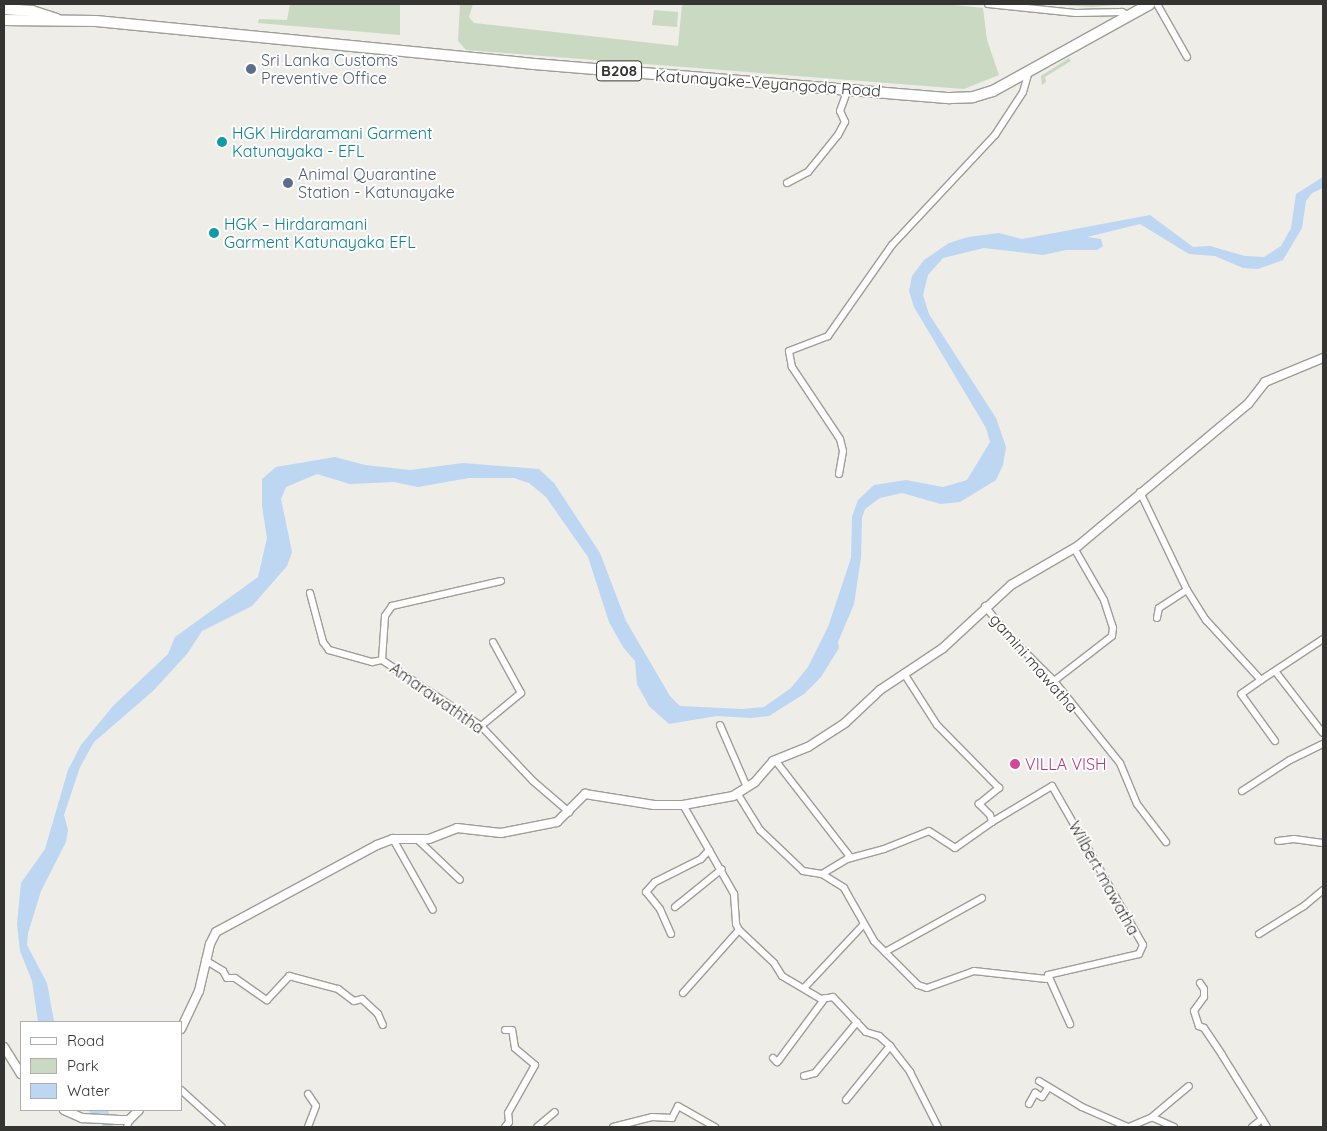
<!DOCTYPE html>
<meta charset="utf-8">
<style>
body{margin:0}
#map{position:relative;width:1327px;height:1131px;overflow:hidden;background:#eeede7;font-family:Quicksand,sans-serif}
div>[style]{position:absolute}
[style*='--x']{left:calc(var(--x)*1px);top:calc(var(--y)*1px);width:calc(var(--w)*1px);rotate:calc(var(--a)*1deg)}
.green>*{inset:0;background:#cad9c2}
.water>*{inset:0;background:#bdd6f2}
.roads{filter:drop-shadow(1px 0 #9e9d98) drop-shadow(-1px 0 #9e9d98) drop-shadow(0 1px #9e9d98) drop-shadow(0 -1px #9e9d98)}
.minor>*{height:6px;margin:-3px;padding:0 3px;transform-origin:3px;border-radius:3px;background:#fff}
.tertiary>*{height:8px;margin:-4px;padding:0 4px;transform-origin:4px;border-radius:4px;background:#fff}
.primary>*{height:10px;margin:-5px;padding:0 5px;transform-origin:5px;border-radius:5px;background:#fff}
.dots>*{width:14px;height:14px;translate:-50% -50%;box-sizing:border-box;border:2px solid #fff;border-radius:50%}
span{translate:-50% -50%;white-space:nowrap;text-align:center;line-height:1.15;-webkit-text-stroke:4px #fff;paint-order:stroke}
.shield-label span{padding:1px 4px;background:#fff;border:1px solid;border-radius:4px;-webkit-text-stroke-width:0}
.shield-label{font-size:15px;color:#343432;font-weight:700}
.service-label{font-size:16px;color:#4e5e75}
.left{translate:0 -50%;text-align:left}
.street-label{font-size:16px;color:#343432}
.culture-label{font-size:16px;color:#0d838f}
.hotel-label{font-size:16px;color:#b23c85}
.frame{position:absolute;inset:0;border:5px solid #343432;pointer-events:none}
.legend{position:absolute;left:20px;top:1021px;width:162px;height:90px;box-sizing:border-box;background:#fff;border:1px solid #aeaead;margin:0;padding:6px 9px;list-style:none;font-size:15px;color:#343432}
.legend li{display:flex;align-items:center;gap:10px;height:25px}
.legend b{width:25px;border:1px solid #aeaead}
</style>
<div id="map">
<div class="green">
<div style="clip-path:polygon(290px 4px,400px 4px,400px 35px,258px 23px,259px 19px,287px 20px)"></div>
<div style="clip-path:polygon(460px 4px,473px 4px,469px 17px,474px 23px,678px 46px,682px 4px,945px 4px,983px 8px,987px 40px,999px 75px,964px 89px,466px 50px,458px 41px)"></div>
<div style="clip-path:polygon(1041px 4px,1126px 4px,1093px 7px)"></div>
<div style="clip-path:polygon(654px 10px,678px 12px,677px 27px,652px 25px)"></div>
<div style="clip-path:polygon(1069px 58px,1071px 61px,1045px 77px,1046px 82px,1042px 85px,1041px 76px)"></div>
</div>
<div class="water">
<div style="clip-path:polygon(1323px 177px,1323px 188px,1312px 193px,1306px 201px,1302px 228px,1283px 260px,1258px 269px,1243px 268px,1215px 256px,1189px 254px,1140px 224px,1087px 237px,1101px 239px,1103px 246px,1097px 250px,1066px 250px,1043px 255px,984px 248px,943px 258px,928px 275px,923px 295px,929px 314px,996px 418px,1006px 447px,1003px 465px,996px 480px,960px 502px,941px 504px,902px 493px,880px 498px,865px 509px,862px 518px,861px 558px,854px 604px,838px 642px,839px 648px,821px 677px,804px 694px,769px 716px,751px 718px,717px 716px,669px 724px,649px 706px,637px 684px,635px 661px,623px 647px,609px 622px,588px 557px,546px 497px,529px 483px,514px 478px,469px 478px,418px 487px,394px 482px,350px 484px,317px 474px,286px 487px,281px 499px,292px 552px,287px 566px,252px 606px,202px 631px,187px 654px,153px 691px,94px 742px,80px 767px,64px 815px,68px 830px,66px 842px,41px 891px,28px 933px,27px 945px,47px 983px,54px 1021px,38px 1022px,32px 981px,20px 951px,17px 924px,21px 883px,45px 849px,68px 770px,81px 745px,113px 706px,168px 654px,175px 637px,258px 577px,267px 538px,262px 506px,262px 479px,276px 467px,335px 457px,365px 465px,410px 470px,463px 463px,539px 469px,554px 483px,600px 553px,626px 621px,670px 696px,680px 706px,742px 709px,764px 707px,791px 688px,808px 667px,828px 627px,851px 558px,852px 517px,858px 500px,874px 485px,887px 483px,906px 480px,943px 487px,967px 480px,990px 442px,986px 428px,914px 307px,909px 291px,912px 276px,924px 260px,949px 243px,968px 237px,999px 233px,1022px 239px,1150px 215px,1193px 247px,1210px 246px,1245px 256px,1264px 257px,1281px 246px,1291px 228px,1296px 194px)"></div>
<div style="clip-path:polygon(88px 1110px,108px 1110px,113px 1127px,104px 1127px)"></div>
</div>
<div class="roads">
<div class="minor">
<div style="--x:988;--y:4;--w:88;--a:5.8"></div>
<div style="--x:1076;--y:13;--w:46;--a:-1.2"></div>
<div style="--x:1122;--y:12;--w:9;--a:27"></div>
<div style="--x:1157;--y:4;--w:61;--a:60.5"></div>
<div style="--x:787;--y:183;--w:24;--a:-28"></div>
<div style="--x:808;--y:172;--w:48;--a:-51"></div>
<div style="--x:838;--y:135;--w:15;--a:-62"></div>
<div style="--x:845;--y:122;--w:12;--a:-114"></div>
<div style="--x:840;--y:111;--w:23;--a:-70"></div>
<div style="--x:839;--y:474;--w:23;--a:-80"></div>
<div style="--x:843;--y:451;--w:12;--a:-104"></div>
<div style="--x:840;--y:439;--w:87;--a:-123.7"></div>
<div style="--x:792;--y:367;--w:16;--a:-101"></div>
<div style="--x:789;--y:351;--w:42;--a:-21"></div>
<div style="--x:828;--y:336;--w:111;--a:-54.9"></div>
<div style="--x:892;--y:245;--w:151;--a:-46.9"></div>
<div style="--x:995;--y:135;--w:51;--a:-56.9"></div>
<div style="--x:1023;--y:92;--w:22;--a:-74"></div>
<div style="--x:1140;--y:492;--w:109;--a:64.4"></div>
<div style="--x:1187;--y:590;--w:36;--a:58"></div>
<div style="--x:1206;--y:620;--w:81;--a:47.5"></div>
<div style="--x:1261;--y:680;--w:74;--a:-33.5"></div>
<div style="--x:501;--y:581;--w:112;--a:167.1"></div>
<div style="--x:392;--y:606;--w:12;--a:125"></div>
<div style="--x:385;--y:616;--w:44;--a:93.9"></div>
<div style="--x:382;--y:660;--w:119;--a:33.7"></div>
<div style="--x:481;--y:726;--w:76;--a:46.6"></div>
<div style="--x:533;--y:781;--w:48;--a:40.7"></div>
<div style="--x:310;--y:593;--w:51;--a:75.1"></div>
<div style="--x:323;--y:642;--w:10;--a:53"></div>
<div style="--x:329;--y:650;--w:45;--a:15.6"></div>
<div style="--x:372;--y:662;--w:10;--a:-11"></div>
<div style="--x:985;--y:606;--w:37;--a:52"></div>
<div style="--x:1008;--y:635;--w:65;--a:45"></div>
<div style="--x:1054;--y:681;--w:105;--a:51.2"></div>
<div style="--x:1120;--y:763;--w:44;--a:67.5"></div>
<div style="--x:1137;--y:804;--w:48;--a:52.7"></div>
<div style="--x:1157;--y:618;--w:10;--a:-79"></div>
<div style="--x:1159;--y:608;--w:33;--a:-33"></div>
<div style="--x:1275;--y:671;--w:78;--a:52.3"></div>
<div style="--x:1261;--y:680;--w:24;--a:145"></div>
<div style="--x:1241;--y:694;--w:58;--a:54.1"></div>
<div style="--x:1054;--y:681;--w:73;--a:-37.8"></div>
<div style="--x:1112;--y:636;--w:8;--a:-83"></div>
<div style="--x:1113;--y:628;--w:29;--a:-108"></div>
<div style="--x:1104;--y:600;--w:60;--a:-120"></div>
<div style="--x:720;--y:725;--w:68;--a:66.5"></div>
<div style="--x:481;--y:726;--w:52;--a:-39.5"></div>
<div style="--x:521;--y:693;--w:58;--a:-118.8"></div>
<div style="--x:775;--y:760;--w:124;--a:52.2"></div>
<div style="--x:1242;--y:791;--w:57;--a:-32.9"></div>
<div style="--x:1290;--y:760;--w:37;--a:-26"></div>
<div style="--x:737;--y:793;--w:44;--a:58.1"></div>
<div style="--x:760;--y:830;--w:59;--a:43.6"></div>
<div style="--x:803;--y:871;--w:19;--a:9"></div>
<div style="--x:822;--y:874;--w:26;--a:32"></div>
<div style="--x:844;--y:888;--w:61;--a:60.5"></div>
<div style="--x:874;--y:941;--w:62;--a:45"></div>
<div style="--x:918;--y:985;--w:9;--a:18"></div>
<div style="--x:927;--y:988;--w:50;--a:-19.9"></div>
<div style="--x:974;--y:971;--w:73;--a:6.3"></div>
<div style="--x:992;--y:822;--w:70;--a:-31"></div>
<div style="--x:1052;--y:786;--w:183;--a:60.2"></div>
<div style="--x:1143;--y:945;--w:10;--a:114"></div>
<div style="--x:1139;--y:954;--w:93;--a:167"></div>
<div style="--x:1048;--y:975;--w:54;--a:65.8"></div>
<div style="--x:393;--y:839;--w:81;--a:60.6"></div>
<div style="--x:417;--y:839;--w:59;--a:43.6"></div>
<div style="--x:1278;--y:841;--w:16;--a:-7"></div>
<div style="--x:1294;--y:839;--w:29;--a:8"></div>
<div style="--x:709;--y:850;--w:51;--a:60.4"></div>
<div style="--x:734;--y:894;--w:30;--a:86"></div>
<div style="--x:736;--y:924;--w:7;--a:63"></div>
<div style="--x:739;--y:930;--w:48;--a:43.3"></div>
<div style="--x:774;--y:963;--w:15;--a:58"></div>
<div style="--x:782;--y:976;--w:45;--a:30.5"></div>
<div style="--x:821;--y:999;--w:12;--a:-9"></div>
<div style="--x:833;--y:997;--w:48;--a:46.7"></div>
<div style="--x:866;--y:1032;--w:14;--a:17"></div>
<div style="--x:879;--y:1036;--w:15;--a:42"></div>
<div style="--x:890;--y:1046;--w:33;--a:52"></div>
<div style="--x:910;--y:1072;--w:62;--a:63"></div>
<div style="--x:822;--y:874;--w:29;--a:-31"></div>
<div style="--x:847;--y:859;--w:38;--a:-15"></div>
<div style="--x:884;--y:849;--w:48;--a:-21.8"></div>
<div style="--x:929;--y:831;--w:31;--a:33"></div>
<div style="--x:955;--y:848;--w:45;--a:-35.1"></div>
<div style="--x:992;--y:822;--w:7;--a:-106"></div>
<div style="--x:990;--y:815;--w:16;--a:-135"></div>
<div style="--x:979;--y:804;--w:26;--a:-39"></div>
<div style="--x:999;--y:788;--w:88;--a:-134.5"></div>
<div style="--x:937;--y:725;--w:59;--a:-122.6"></div>
<div style="--x:675;--y:907;--w:60;--a:-39"></div>
<div style="--x:671;--y:934;--w:27;--a:-114"></div>
<div style="--x:660;--y:909;--w:22;--a:-129"></div>
<div style="--x:646;--y:892;--w:13;--a:-48"></div>
<div style="--x:655;--y:882;--w:51;--a:-26.6"></div>
<div style="--x:701;--y:859;--w:12;--a:-48"></div>
<div style="--x:709;--y:850;--w:52;--a:-120"></div>
<div style="--x:1259;--y:934;--w:53;--a:-31.9"></div>
<div style="--x:1304;--y:906;--w:25;--a:-40"></div>
<div style="--x:885;--y:952;--w:111;--a:-29.1"></div>
<div style="--x:205;--y:960;--w:21;--a:31"></div>
<div style="--x:223;--y:971;--w:8;--a:60"></div>
<div style="--x:227;--y:978;--w:8;--a:0"></div>
<div style="--x:235;--y:978;--w:39;--a:35"></div>
<div style="--x:267;--y:1000;--w:33;--a:-47"></div>
<div style="--x:289;--y:976;--w:51;--a:14.9"></div>
<div style="--x:338;--y:989;--w:20;--a:37"></div>
<div style="--x:354;--y:1001;--w:8;--a:-14"></div>
<div style="--x:362;--y:999;--w:22;--a:43"></div>
<div style="--x:378;--y:1014;--w:12;--a:66"></div>
<div style="--x:1200;--y:983;--w:7;--a:56"></div>
<div style="--x:1204;--y:989;--w:8;--a:90"></div>
<div style="--x:1204;--y:997;--w:17;--a:126"></div>
<div style="--x:1194;--y:1011;--w:16;--a:72"></div>
<div style="--x:1199;--y:1026;--w:5;--a:22"></div>
<div style="--x:1204;--y:1028;--w:32;--a:56"></div>
<div style="--x:1222;--y:1055;--w:85;--a:58"></div>
<div style="--x:805;--y:987;--w:85;--a:-46.9"></div>
<div style="--x:683;--y:993;--w:84;--a:-48.4"></div>
<div style="--x:773;--y:1058;--w:6;--a:45"></div>
<div style="--x:777;--y:1062;--w:3;--a:-45"></div>
<div style="--x:779;--y:1060;--w:77;--a:-53.4"></div>
<div style="--x:804;--y:1076;--w:11;--a:-15"></div>
<div style="--x:815;--y:1073;--w:66;--a:-50.5"></div>
<div style="--x:1039;--y:1081;--w:50;--a:31.2"></div>
<div style="--x:1082;--y:1107;--w:50;--a:23.5"></div>
<div style="--x:181;--y:1090;--w:55;--a:42.1"></div>
<div style="--x:308;--y:1094;--w:14;--a:56"></div>
<div style="--x:316;--y:1106;--w:22;--a:111"></div>
<div style="--x:846;--y:1100;--w:70;--a:-50.8"></div>
<div style="--x:1029;--y:1104;--w:13;--a:-61"></div>
<div style="--x:1035;--y:1093;--w:8;--a:30"></div>
<div style="--x:1042;--y:1097;--w:11;--a:-56"></div>
<div style="--x:127;--y:1127;--w:7;--a:-74"></div>
<div style="--x:505;--y:1127;--w:6;--a:-51"></div>
<div style="--x:509;--y:1122;--w:9;--a:-96"></div>
<div style="--x:508;--y:1113;--w:55;--a:-60.6"></div>
<div style="--x:535;--y:1065;--w:26;--a:-140"></div>
<div style="--x:515;--y:1048;--w:18;--a:-99"></div>
<div style="--x:512;--y:1030;--w:7;--a:180"></div>
<div style="--x:537;--y:1127;--w:23;--a:-40"></div>
<div style="--x:613;--y:1127;--w:40;--a:-14.4"></div>
<div style="--x:652;--y:1117;--w:20;--a:3"></div>
<div style="--x:672;--y:1118;--w:13;--a:-63"></div>
<div style="--x:678;--y:1106;--w:43;--a:29.6"></div>
<div style="--x:1129;--y:1127;--w:25;--a:-23"></div>
<div style="--x:1174;--y:1127;--w:24;--a:-156"></div>
<div style="--x:1152;--y:1117;--w:48;--a:-40"></div>
<div style="--x:1252;--y:1127;--w:13;--a:-39"></div>
</div>
<div class="tertiary">
<div style="--x:181;--y:1029;--w:42;--a:-64.7"></div>
<div style="--x:199;--y:991;--w:48;--a:-76.8"></div>
<div style="--x:210;--y:944;--w:13;--a:-63"></div>
<div style="--x:216;--y:932;--w:183;--a:-28.4"></div>
<div style="--x:377;--y:845;--w:17;--a:-21"></div>
<div style="--x:393;--y:839;--w:36;--a:0"></div>
<div style="--x:429;--y:839;--w:30;--a:-21"></div>
<div style="--x:457;--y:828;--w:44;--a:6.5"></div>
<div style="--x:501;--y:833;--w:57;--a:-11.1"></div>
<div style="--x:557;--y:822;--w:40;--a:-45"></div>
<div style="--x:585;--y:794;--w:70;--a:9.1"></div>
<div style="--x:654;--y:805;--w:29;--a:0"></div>
<div style="--x:683;--y:805;--w:51;--a:-10.2"></div>
<div style="--x:733;--y:796;--w:26;--a:-32"></div>
<div style="--x:755;--y:782;--w:28;--a:-49"></div>
<div style="--x:773;--y:761;--w:38;--a:-22"></div>
<div style="--x:808;--y:747;--w:44;--a:-33"></div>
<div style="--x:845;--y:723;--w:48;--a:-43.3"></div>
<div style="--x:880;--y:690;--w:76;--a:-33.7"></div>
<div style="--x:943;--y:648;--w:93;--a:-42.8"></div>
<div style="--x:1011;--y:585;--w:78;--a:-30.2"></div>
<div style="--x:1078;--y:546;--w:222;--a:-39.9"></div>
<div style="--x:1248;--y:404;--w:28;--a:-52"></div>
<div style="--x:1265;--y:382;--w:63;--a:-22.5"></div>
<div style="--x:4;--y:1047;--w:32;--a:58"></div>
<div style="--x:64;--y:1110;--w:20;--a:24"></div>
<div style="--x:82;--y:1118;--w:34;--a:3"></div>
<div style="--x:116;--y:1120;--w:13;--a:0"></div>
<div style="--x:129;--y:1120;--w:14;--a:-45"></div>
</div>
<div class="primary">
<div style="--x:4;--y:9;--w:28;--a:4"></div>
<div style="--x:32;--y:11;--w:26;--a:18"></div>
<div style="--x:4;--y:20;--w:92;--a:0.6"></div>
<div style="--x:96;--y:21;--w:440;--a:5.6"></div>
<div style="--x:534;--y:64;--w:417;--a:4.7"></div>
<div style="--x:950;--y:98;--w:23;--a:-2"></div>
<div style="--x:973;--y:97;--w:21;--a:-17"></div>
<div style="--x:993;--y:91;--w:179;--a:-29"></div>
</div>
</div>
<div class="dots">
<div style="left:251px;top:69px;background:#5c6f8a"></div>
<div style="left:222px;top:142px;background:#0f9aa8"></div>
<div style="left:288px;top:183px;background:#5c6f8a"></div>
<div style="left:214px;top:233px;background:#0f9aa8"></div>
<div style="left:1015px;top:764px;background:#d1479c"></div>
</div>
<div class="shield-label">
<span style="left:619px;top:71px">B208</span>
</div>
<div class="service-label">
<span class="left" style="left:261px;top:69px">Sri Lanka Customs<br>Preventive Office</span>
<span class="left" style="left:298px;top:183px">Animal Quarantine<br>Station - Katunayake</span>
</div>
<div class="street-label">
<span style="left:768px;top:83px;rotate:4deg">Katunayake-Veyangoda Road</span>
<span style="left:1034px;top:663px;rotate:49deg">gamini mawatha</span>
<span style="left:437px;top:698px;rotate:35deg">Amarawaththa</span>
<span style="left:1104px;top:878px;rotate:61deg">Wilbert mawatha</span>
</div>
<div class="culture-label">
<span class="left" style="left:232px;top:142px">HGK Hirdaramani Garment<br>Katunayaka - EFL</span>
<span class="left" style="left:224px;top:233px">HGK – Hirdaramani<br>Garment Katunayaka EFL</span>
</div>
<div class="hotel-label">
<span class="left" style="left:1025px;top:764px">VILLA VISH</span>
</div>
<div class="frame"></div>
<ul class="legend">
<li><b style="height:6px;background:#fff"></b>Road</li>
<li><b style="height:14px;background:#cad9c2"></b>Park</li>
<li><b style="height:14px;background:#bdd6f2"></b>Water</li>
</ul>
</div>
